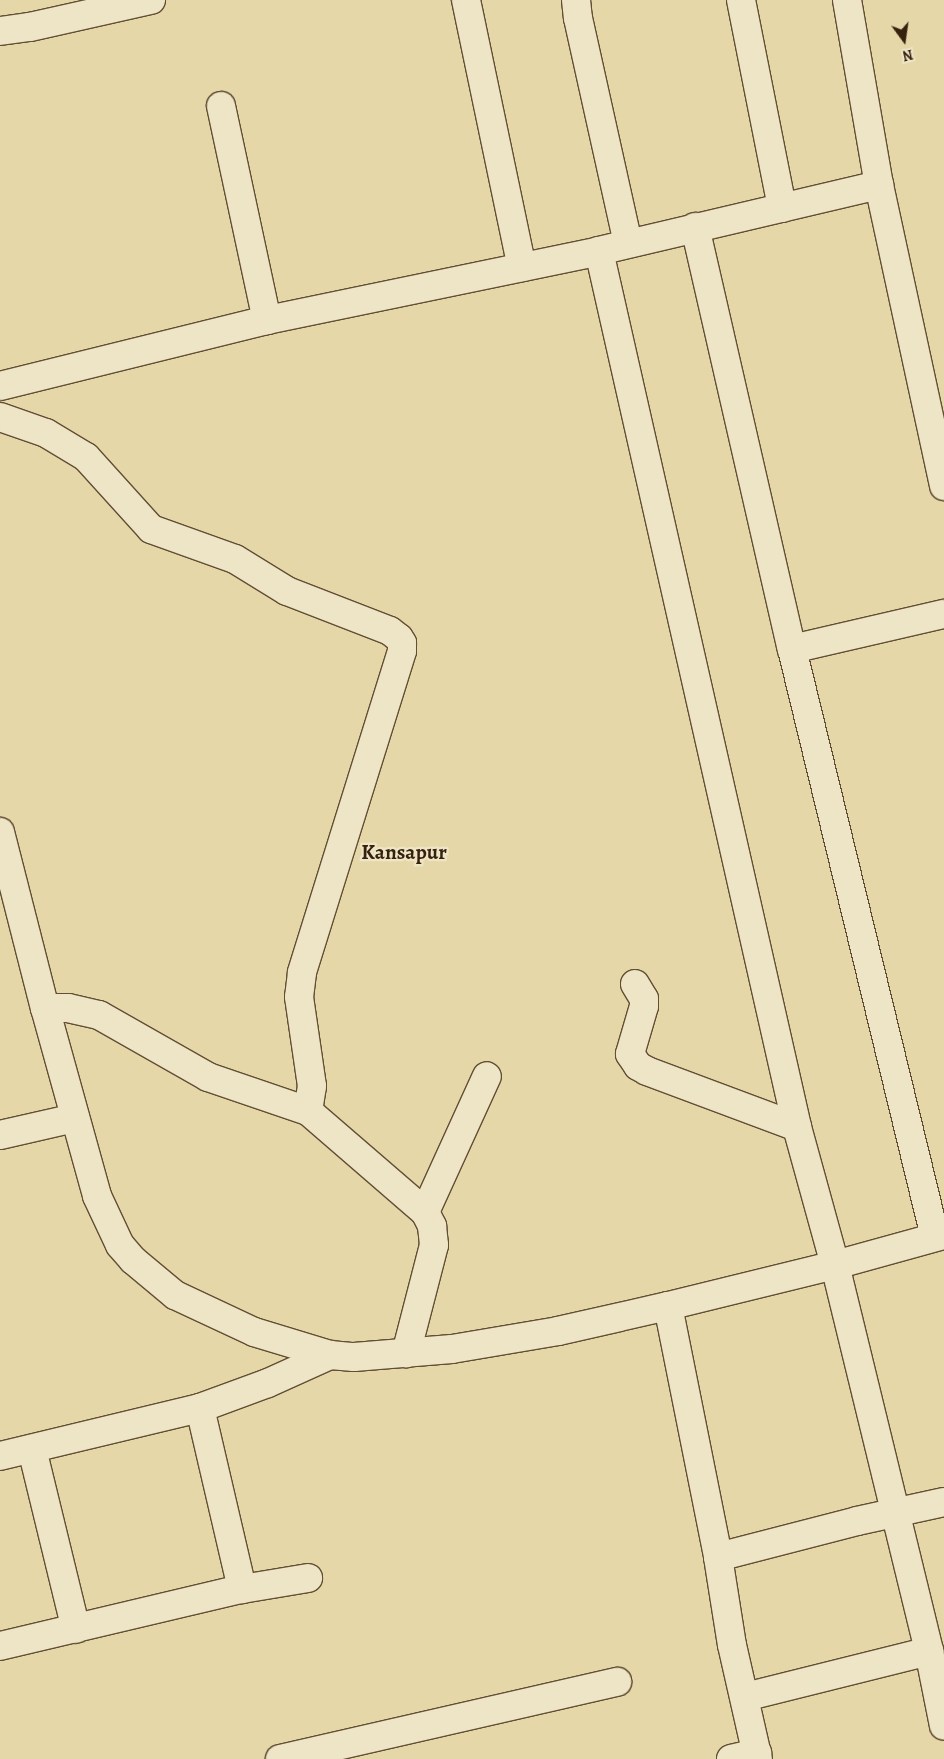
<!DOCTYPE html>
<style>
body{margin:0}
#map{position:relative;width:944px;height:1759px;overflow:hidden;background:#e5d7a8;font-family:Alegreya,serif}
div>[style]{position:absolute}
[style*='--x']{left:calc(var(--x)*1px);top:calc(var(--y)*1px);width:calc(var(--w)*1px);rotate:calc(var(--a)*1deg)}
.roads{filter:drop-shadow(1px 0 #624e34) drop-shadow(-1px 0 #624e34) drop-shadow(0 1px #624e34) drop-shadow(0 -1px #624e34)}
.minor>*{height:28px;margin:-14px;padding:0 14px;transform-origin:14px;border-radius:14px;background:#eee5c6}
span{translate:-50% -50%;white-space:nowrap;text-align:center;line-height:1.15;-webkit-text-stroke:4.5px #eee5c6;paint-order:stroke}
.quarter-label{font-size:21px;color:#36210e;font-weight:700}
.north{position:absolute;left:879px;top:15px;width:50px;height:50px;-webkit-text-stroke:4px #eee5c6;paint-order:stroke;rotate:166deg;font-size:14px;font-weight:700;line-height:20px;text-align:center;color:#36210e}
.north::after{content:'';display:block;margin:auto;width:18px;height:22px;background:#36210e;clip-path:polygon(50% 0,100% 100%,50% 72%,0 100%)}
</style>
<div id="map">
<div class="roads">
<div class="minor">
<div style="--x:466;--y:0;--w:273;--a:78.2"></div>
<div style="--x:576;--y:0;--w:18;--a:84"></div>
<div style="--x:578;--y:18;--w:230;--a:77.5"></div>
<div style="--x:741;--y:0;--w:212;--a:78.8"></div>
<div style="--x:847;--y:0;--w:188;--a:80.2"></div>
<div style="--x:879;--y:185;--w:308;--a:77.8"></div>
<div style="--x:0;--y:31;--w:30;--a:-8"></div>
<div style="--x:30;--y:27;--w:124;--a:-12.6"></div>
<div style="--x:221;--y:106;--w:219;--a:77.9"></div>
<div style="--x:695;--y:227;--w:433;--a:77.1"></div>
<div style="--x:792;--y:649;--w:605;--a:76.33"></div>
<div style="--x:599;--y:251;--w:898;--a:77.26"></div>
<div style="--x:797;--y:1127;--w:143;--a:74.6"></div>
<div style="--x:835;--y:1265;--w:397;--a:76.3"></div>
<div style="--x:929;--y:1651;--w:76;--a:78.7"></div>
<div style="--x:0;--y:386;--w:275;--a:-13.9"></div>
<div style="--x:267;--y:320;--w:339;--a:-11.7"></div>
<div style="--x:599;--y:251;--w:288;--a:-13.3"></div>
<div style="--x:0;--y:417;--w:49;--a:19.2"></div>
<div style="--x:46;--y:433;--w:47;--a:31"></div>
<div style="--x:86;--y:457;--w:97;--a:47.9"></div>
<div style="--x:151;--y:529;--w:89;--a:19.7"></div>
<div style="--x:235;--y:559;--w:61;--a:31.6"></div>
<div style="--x:287;--y:591;--w:110;--a:21.2"></div>
<div style="--x:390;--y:631;--w:11;--a:38"></div>
<div style="--x:399;--y:638;--w:6;--a:59"></div>
<div style="--x:402;--y:643;--w:8;--a:90"></div>
<div style="--x:402;--y:651;--w:337;--a:107.3"></div>
<div style="--x:302;--y:973;--w:24;--a:97"></div>
<div style="--x:299;--y:997;--w:90;--a:81.7"></div>
<div style="--x:312;--y:1086;--w:25;--a:99"></div>
<div style="--x:792;--y:649;--w:156;--a:-13"></div>
<div style="--x:0;--y:832;--w:182;--a:75.7"></div>
<div style="--x:45;--y:1008;--w:195;--a:74.5"></div>
<div style="--x:97;--y:1196;--w:54;--a:64.9"></div>
<div style="--x:120;--y:1245;--w:20;--a:49"></div>
<div style="--x:133;--y:1260;--w:55;--a:39.8"></div>
<div style="--x:175;--y:1295;--w:87;--a:25.1"></div>
<div style="--x:254;--y:1332;--w:79;--a:16.8"></div>
<div style="--x:330;--y:1355;--w:24;--a:5"></div>
<div style="--x:354;--y:1357;--w:98;--a:-4.7"></div>
<div style="--x:452;--y:1349;--w:108;--a:-9.6"></div>
<div style="--x:558;--y:1331;--w:113;--a:-12.8"></div>
<div style="--x:668;--y:1306;--w:172;--a:-13.8"></div>
<div style="--x:835;--y:1265;--w:113;--a:-15.4"></div>
<div style="--x:635;--y:984;--w:17;--a:59"></div>
<div style="--x:644;--y:999;--w:7;--a:90"></div>
<div style="--x:644;--y:1006;--w:50;--a:106.3"></div>
<div style="--x:630;--y:1054;--w:14;--a:56"></div>
<div style="--x:638;--y:1066;--w:10;--a:29"></div>
<div style="--x:647;--y:1071;--w:160;--a:20.5"></div>
<div style="--x:45;--y:1008;--w:23;--a:0"></div>
<div style="--x:68;--y:1008;--w:32;--a:13"></div>
<div style="--x:99;--y:1015;--w:125;--a:29.6"></div>
<div style="--x:208;--y:1077;--w:106;--a:18.8"></div>
<div style="--x:308;--y:1111;--w:155;--a:40.8"></div>
<div style="--x:425;--y:1212;--w:16;--a:63"></div>
<div style="--x:432;--y:1226;--w:19;--a:84"></div>
<div style="--x:434;--y:1245;--w:112;--a:104.5"></div>
<div style="--x:0;--y:1135;--w:77;--a:-12.8"></div>
<div style="--x:425;--y:1212;--w:149;--a:-65.5"></div>
<div style="--x:668;--y:1306;--w:256;--a:78.7"></div>
<div style="--x:718;--y:1557;--w:89;--a:81"></div>
<div style="--x:732;--y:1645;--w:117;--a:77.2"></div>
<div style="--x:200;--y:1408;--w:186;--a:76.9"></div>
<div style="--x:32;--y:1449;--w:185;--a:76.3"></div>
<div style="--x:0;--y:1456;--w:206;--a:-13.5"></div>
<div style="--x:200;--y:1408;--w:72;--a:-20.2"></div>
<div style="--x:268;--y:1383;--w:68;--a:-24.3"></div>
<div style="--x:718;--y:1557;--w:144;--a:-14.5"></div>
<div style="--x:857;--y:1521;--w:89;--a:-12.3"></div>
<div style="--x:0;--y:1646;--w:249;--a:-13.3"></div>
<div style="--x:242;--y:1589;--w:67;--a:-9.5"></div>
<div style="--x:745;--y:1697;--w:190;--a:-14"></div>
<div style="--x:280;--y:1759;--w:346;--a:-12.9"></div>
<div style="--x:731;--y:1759;--w:27;--a:-13"></div>
</div>
</div>
<div class="quarter-label">
<span style="left:404px;top:852px">Kansapur</span>
</div>
<div class="north">N</div>
</div>
